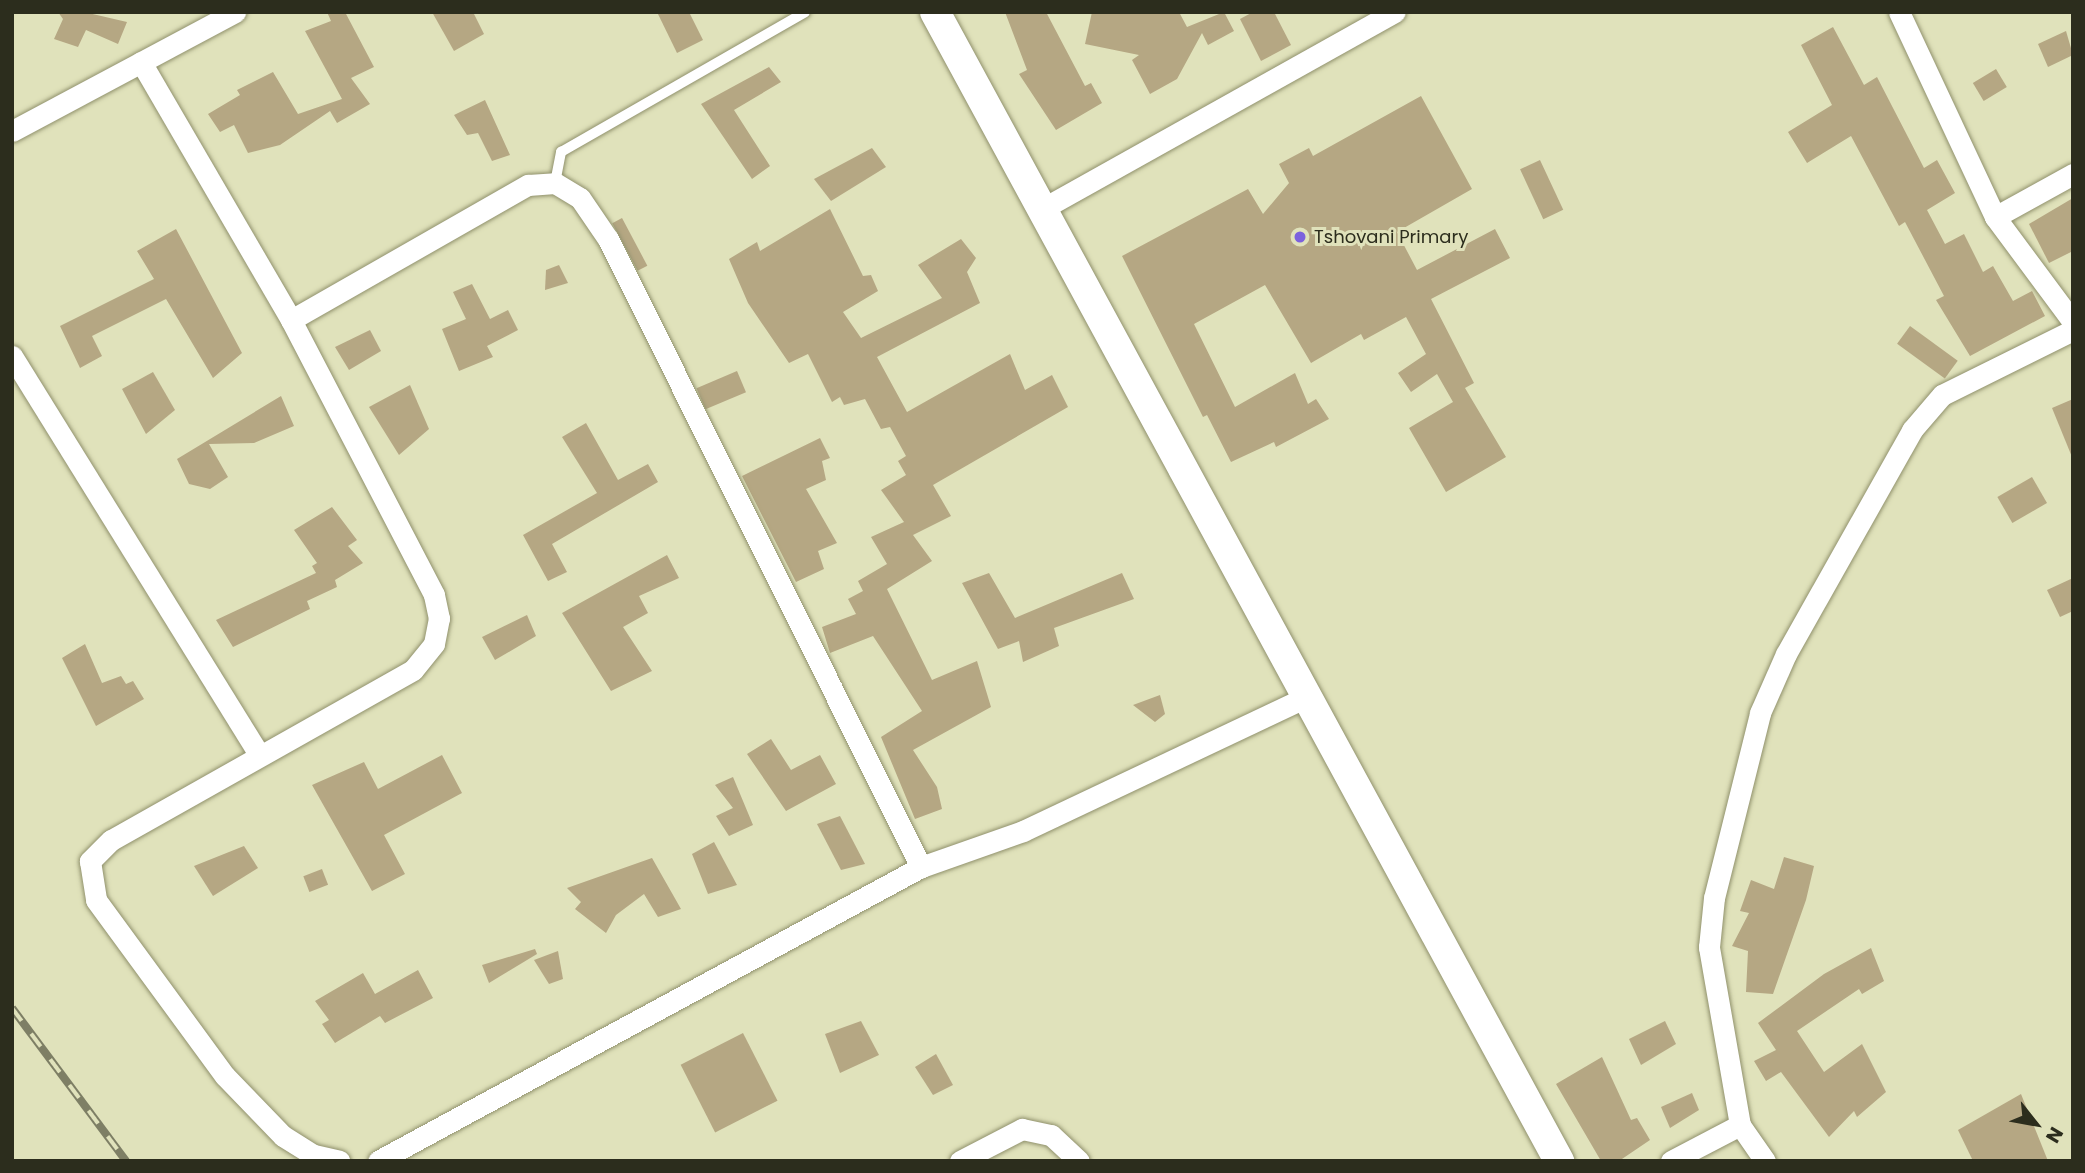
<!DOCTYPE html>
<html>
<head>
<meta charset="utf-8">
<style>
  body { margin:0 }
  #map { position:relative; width:2085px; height:1173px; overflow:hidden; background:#e0e2bb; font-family:Poppins,sans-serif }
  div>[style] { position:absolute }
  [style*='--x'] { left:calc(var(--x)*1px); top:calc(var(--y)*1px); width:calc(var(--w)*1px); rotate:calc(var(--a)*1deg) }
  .building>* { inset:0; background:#b5a783; transform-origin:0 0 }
  .roads { filter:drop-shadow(0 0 2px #90916c) drop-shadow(0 0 2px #90916c) }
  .lane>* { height:10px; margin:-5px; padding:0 5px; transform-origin:5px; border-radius:5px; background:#fff }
  .street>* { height:21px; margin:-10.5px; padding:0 10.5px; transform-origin:10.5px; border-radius:10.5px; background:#fff }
  .secondary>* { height:30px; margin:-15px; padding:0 15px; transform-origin:15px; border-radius:15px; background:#fff }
  .rail>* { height:8px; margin-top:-4px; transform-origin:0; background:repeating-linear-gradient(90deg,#e0e2bb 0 16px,#7e7f65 0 32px); box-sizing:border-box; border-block:2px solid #7e7f65 }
  .dots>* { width:19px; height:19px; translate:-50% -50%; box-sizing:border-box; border:4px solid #e0e2bb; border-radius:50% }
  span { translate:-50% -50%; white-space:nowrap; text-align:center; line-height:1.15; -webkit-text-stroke:6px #e0e2bb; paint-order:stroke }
  .poi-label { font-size:18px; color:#2c2d1d }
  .left { translate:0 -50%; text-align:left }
  .frame { position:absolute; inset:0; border:14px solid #2c2d1d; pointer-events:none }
  .north { position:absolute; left:2001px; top:1089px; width:70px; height:70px; -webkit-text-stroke:5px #e0e2bb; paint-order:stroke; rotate:121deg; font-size:19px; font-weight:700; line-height:28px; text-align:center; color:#2c2d1d }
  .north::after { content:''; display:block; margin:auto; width:24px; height:32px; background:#2c2d1d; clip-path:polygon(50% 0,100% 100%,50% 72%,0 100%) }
</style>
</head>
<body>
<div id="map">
  <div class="building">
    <div style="clip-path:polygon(58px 12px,84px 12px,127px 22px,118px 44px,86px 30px,78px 47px,54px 39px,63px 19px)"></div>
    <div style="clip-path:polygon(327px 12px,345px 12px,374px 67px,351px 78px,370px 104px,337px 123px,330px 111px,280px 145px,248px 153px,234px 125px,220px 132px,208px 114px,240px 95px,237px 90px,273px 72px,298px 114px,342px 99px,305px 31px,331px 21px)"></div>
    <div style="clip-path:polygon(432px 12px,473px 12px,484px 34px,454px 51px)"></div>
    <div style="clip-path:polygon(657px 12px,689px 12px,703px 40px,677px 53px)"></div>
    <div style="clip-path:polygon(1005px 12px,1046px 12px,1085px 86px,1091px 83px,1102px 103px,1056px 130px,1019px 74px,1027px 70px)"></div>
    <div style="clip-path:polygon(1092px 12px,1179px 12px,1187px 27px,1224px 12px,1234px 31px,1208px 45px,1202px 33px,1177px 79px,1150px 94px,1132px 60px,1139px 55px,1085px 44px)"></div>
    <div style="clip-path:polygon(1253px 12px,1274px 12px,1291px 45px,1261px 61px,1240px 19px)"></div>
    <div style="clip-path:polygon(1833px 27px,1864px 85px,1877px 77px,1924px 168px,1937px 160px,1955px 193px,1927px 210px,1945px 244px,1964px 234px,1983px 272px,1993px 266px,2013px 301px,2032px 291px,2045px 316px,1970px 356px,1936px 300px,1944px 296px,1905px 222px,1899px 226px,1851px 136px,1807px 163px,1788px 132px,1832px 105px,1801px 45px)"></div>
    <div style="clip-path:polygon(2066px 31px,2073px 55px,2048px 67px,2038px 44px)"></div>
    <div style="clip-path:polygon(769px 67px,781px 82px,734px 110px,770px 166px,752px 179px,701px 104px)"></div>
    <div style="left:1996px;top:69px;width:21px;height:27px;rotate:59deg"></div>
    <div style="clip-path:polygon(1421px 96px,1472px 189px,1397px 232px,1417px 270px,1495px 229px,1510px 258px,1431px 299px,1474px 383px,1465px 388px,1506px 457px,1446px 492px,1409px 428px,1453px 402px,1437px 374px,1411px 392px,1398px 373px,1426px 354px,1406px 317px,1364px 340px,1361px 334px,1311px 363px,1265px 285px,1194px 324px,1235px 407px,1295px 373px,1308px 404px,1316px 399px,1329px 419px,1276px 447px,1274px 442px,1231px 462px,1207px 415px,1203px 417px,1122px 256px,1248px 189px,1263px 214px,1289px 183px,1279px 164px,1309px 148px,1313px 156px)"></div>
    <div style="clip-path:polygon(485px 100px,510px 155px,492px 161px,478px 133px,467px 135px,454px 115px)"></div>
    <div style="clip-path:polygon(872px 148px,886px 167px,831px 201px,814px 179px)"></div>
    <div style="left:1540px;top:160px;width:55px;height:22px;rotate:65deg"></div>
    <div style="clip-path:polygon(2073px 198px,2073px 251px,2049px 263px,2029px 224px)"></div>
    <div style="clip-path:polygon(830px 209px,863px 276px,871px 275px,878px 291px,843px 312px,861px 338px,942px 298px,918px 265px,961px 239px,976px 258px,967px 272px,980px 303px,877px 357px,907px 412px,1010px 354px,1025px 390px,1052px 375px,1068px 407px,933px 485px,951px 516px,913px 535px,932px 561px,887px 589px,932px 680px,977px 661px,991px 707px,913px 750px,937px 787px,942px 809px,915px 819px,881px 737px,922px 711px,873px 636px,830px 653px,822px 627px,856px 614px,848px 599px,863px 591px,858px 581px,887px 564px,871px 537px,904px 522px,881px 490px,906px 475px,898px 461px,906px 456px,890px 427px,881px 429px,865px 399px,844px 405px,840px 397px,832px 402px,808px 354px,789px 363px,748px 303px,729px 259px,757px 242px,760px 251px)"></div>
    <div style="left:622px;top:218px;width:54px;height:11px;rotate:62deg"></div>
    <div style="clip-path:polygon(176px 229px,242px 353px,213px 378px,166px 299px,92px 336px,102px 356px,80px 368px,60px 326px,154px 279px,137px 251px)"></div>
    <div style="clip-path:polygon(559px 265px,568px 283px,545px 290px,546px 270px)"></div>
    <div style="clip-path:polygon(472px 284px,490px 319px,508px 310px,518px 330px,487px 346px,493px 357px,459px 371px,442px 329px,466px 319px,453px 292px)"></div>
    <div style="left:1910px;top:326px;width:59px;height:22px;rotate:36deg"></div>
    <div style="clip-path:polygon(370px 330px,381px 351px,349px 370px,335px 347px)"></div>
    <div style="left:737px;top:371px;width:23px;height:44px;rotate:67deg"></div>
    <div style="clip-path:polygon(153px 372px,175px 410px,146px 434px,122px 389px)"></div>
    <div style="clip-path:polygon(410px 385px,429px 429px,399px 455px,369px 407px)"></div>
    <div style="clip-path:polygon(281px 396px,294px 426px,254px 443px,209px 444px,228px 477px,210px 489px,189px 484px,177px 459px)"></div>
    <div style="clip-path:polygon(2073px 399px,2073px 456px,2072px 457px,2052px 408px)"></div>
    <div style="clip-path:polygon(586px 423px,618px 480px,648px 464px,658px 482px,552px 544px,567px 572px,548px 581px,523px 535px,597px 493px,562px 437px)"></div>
    <div style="clip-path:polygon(820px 438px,830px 458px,822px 461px,826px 480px,806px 489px,837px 543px,818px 551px,824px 569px,796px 582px,742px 476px)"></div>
    <div style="left:2032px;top:477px;width:30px;height:40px;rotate:60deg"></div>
    <div style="clip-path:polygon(332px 507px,357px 540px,348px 546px,363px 563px,335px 580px,337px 587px,307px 601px,310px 609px,233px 647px,216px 620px,316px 573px,312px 566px,317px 563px,294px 530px)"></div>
    <div style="clip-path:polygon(667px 555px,679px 578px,639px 596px,648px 613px,623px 627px,652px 671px,611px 691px,562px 613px)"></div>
    <div style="clip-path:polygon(989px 573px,1015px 618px,1122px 573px,1134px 599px,1054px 628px,1059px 646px,1023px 662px,1019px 641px,998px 649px,962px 583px)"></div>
    <div style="clip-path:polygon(2073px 578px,2073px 611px,2060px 617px,2047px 590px)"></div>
    <div style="clip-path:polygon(527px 615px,536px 636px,495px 660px,482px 637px)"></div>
    <div style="clip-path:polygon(85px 644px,102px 683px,121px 676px,126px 684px,133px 681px,144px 699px,96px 726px,62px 658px)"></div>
    <div style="clip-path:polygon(1160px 695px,1165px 714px,1155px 722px,1133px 705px)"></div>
    <div style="clip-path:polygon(771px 739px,791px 770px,820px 755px,836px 784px,786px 811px,747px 754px)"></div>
    <div style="clip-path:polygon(442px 755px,462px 793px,384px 835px,405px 874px,372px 891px,312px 785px,364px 762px,378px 789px)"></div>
    <div style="clip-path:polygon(733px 777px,753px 825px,729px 836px,716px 816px,733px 808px,715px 785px)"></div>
    <div style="clip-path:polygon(840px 816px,865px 864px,841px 870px,817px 824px)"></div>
    <div style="clip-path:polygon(714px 842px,737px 885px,708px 894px,692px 854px)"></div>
    <div style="clip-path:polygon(244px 846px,258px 868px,213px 896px,194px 866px)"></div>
    <div style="clip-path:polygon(1784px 857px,1814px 866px,1806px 900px,1773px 994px,1746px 992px,1748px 951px,1732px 946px,1749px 913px,1740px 911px,1751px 880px,1774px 889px)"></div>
    <div style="clip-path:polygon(652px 858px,681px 909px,658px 917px,644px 894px,616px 915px,606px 933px,575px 909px,581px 902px,567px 888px)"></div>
    <div style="left:322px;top:869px;width:17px;height:20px;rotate:69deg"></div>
    <div style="clip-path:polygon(1871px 948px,1884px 981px,1862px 994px,1859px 989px,1797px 1031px,1824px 1072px,1862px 1044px,1886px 1092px,1857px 1117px,1854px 1111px,1829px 1137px,1781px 1072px,1766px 1081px,1754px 1061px,1776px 1050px,1758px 1023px,1824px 974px)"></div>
    <div style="clip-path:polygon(535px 949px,537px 954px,489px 983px,482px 965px)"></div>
    <div style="clip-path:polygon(558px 951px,563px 979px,549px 984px,534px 960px)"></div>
    <div style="clip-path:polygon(418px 970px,433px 998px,385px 1023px,380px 1016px,335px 1043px,322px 1024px,329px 1020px,315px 1001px,363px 973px,375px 994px)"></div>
    <div style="clip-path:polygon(861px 1021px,879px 1055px,840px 1073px,825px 1034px)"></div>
    <div style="clip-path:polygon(1665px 1021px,1676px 1044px,1641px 1065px,1629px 1039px)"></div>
    <div style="left:743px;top:1033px;width:76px;height:70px;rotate:63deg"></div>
    <div style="clip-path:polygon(936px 1054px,953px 1085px,933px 1095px,915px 1067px)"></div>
    <div style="clip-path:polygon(1602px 1057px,1631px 1120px,1637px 1118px,1650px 1140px,1619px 1161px,1601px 1161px,1556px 1084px)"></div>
    <div style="clip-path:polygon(1692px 1093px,1699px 1110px,1670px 1128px,1661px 1107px)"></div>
    <div style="clip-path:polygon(2021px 1094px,2048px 1161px,1973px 1161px,1958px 1130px)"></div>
  </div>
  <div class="roads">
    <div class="lane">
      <div style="--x:555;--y:183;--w:32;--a:-79"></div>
      <div style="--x:561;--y:152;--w:281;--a:-29.8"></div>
    </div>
    <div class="street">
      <div style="--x:1899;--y:12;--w:226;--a:64.9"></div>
      <div style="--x:1995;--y:217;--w:131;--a:53.4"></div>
      <div style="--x:141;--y:62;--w:298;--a:59.8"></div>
      <div style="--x:291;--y:320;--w:310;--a:62.5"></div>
      <div style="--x:434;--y:595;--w:24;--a:78"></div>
      <div style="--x:439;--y:618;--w:26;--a:101"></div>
      <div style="--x:434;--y:644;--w:33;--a:129"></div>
      <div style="--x:413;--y:670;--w:347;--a:150.6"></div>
      <div style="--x:111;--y:840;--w:30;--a:135"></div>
      <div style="--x:90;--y:861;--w:39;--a:81"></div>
      <div style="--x:96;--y:900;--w:218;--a:53.8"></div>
      <div style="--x:225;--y:1076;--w:83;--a:46"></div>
      <div style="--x:283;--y:1136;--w:36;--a:32"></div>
      <div style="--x:314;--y:1155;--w:26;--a:13"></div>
      <div style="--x:12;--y:131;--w:253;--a:-28.1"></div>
      <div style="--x:1042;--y:209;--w:404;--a:-29.2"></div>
      <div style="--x:1995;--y:217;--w:89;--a:-28.9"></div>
      <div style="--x:291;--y:320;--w:273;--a:-29.7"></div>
      <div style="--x:528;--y:185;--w:27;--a:-4"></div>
      <div style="--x:555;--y:183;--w:29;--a:31"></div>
      <div style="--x:580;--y:198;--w:50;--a:55.7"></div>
      <div style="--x:608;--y:239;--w:702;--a:63.51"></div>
      <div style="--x:921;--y:867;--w:617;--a:151.57"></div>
      <div style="--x:12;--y:356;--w:469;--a:58.2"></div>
      <div style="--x:921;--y:867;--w:108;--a:-19.4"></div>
      <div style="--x:1023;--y:831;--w:314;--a:-25.3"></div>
      <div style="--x:960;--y:1161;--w:70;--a:-27.3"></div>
      <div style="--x:1022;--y:1129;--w:30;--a:12"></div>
      <div style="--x:1051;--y:1135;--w:38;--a:43"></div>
      <div style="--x:1671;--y:1161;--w:78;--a:-27.6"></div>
      <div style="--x:1765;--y:1161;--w:44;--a:-124.8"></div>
      <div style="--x:1740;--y:1125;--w:181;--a:-99.9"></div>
      <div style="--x:1709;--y:947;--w:49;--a:-84.2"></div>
      <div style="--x:1714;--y:898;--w:191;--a:-76"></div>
      <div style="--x:1760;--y:713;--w:64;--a:-66.2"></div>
      <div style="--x:1786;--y:654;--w:257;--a:-60.6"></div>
      <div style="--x:1912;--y:430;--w:46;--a:-49.4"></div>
      <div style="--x:1942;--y:395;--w:146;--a:-26.4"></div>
    </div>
    <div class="secondary">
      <div style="--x:935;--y:12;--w:1308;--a:61.49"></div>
    </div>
  </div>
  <div class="rail">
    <div style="--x:12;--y:1008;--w:191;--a:53.3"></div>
  </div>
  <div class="dots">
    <div style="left:1300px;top:237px;background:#7c62dd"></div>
  </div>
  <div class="poi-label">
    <span class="left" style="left:1314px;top:237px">Tshovani Primary</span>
  </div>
  <div class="frame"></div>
  <div class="north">N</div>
</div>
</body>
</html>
